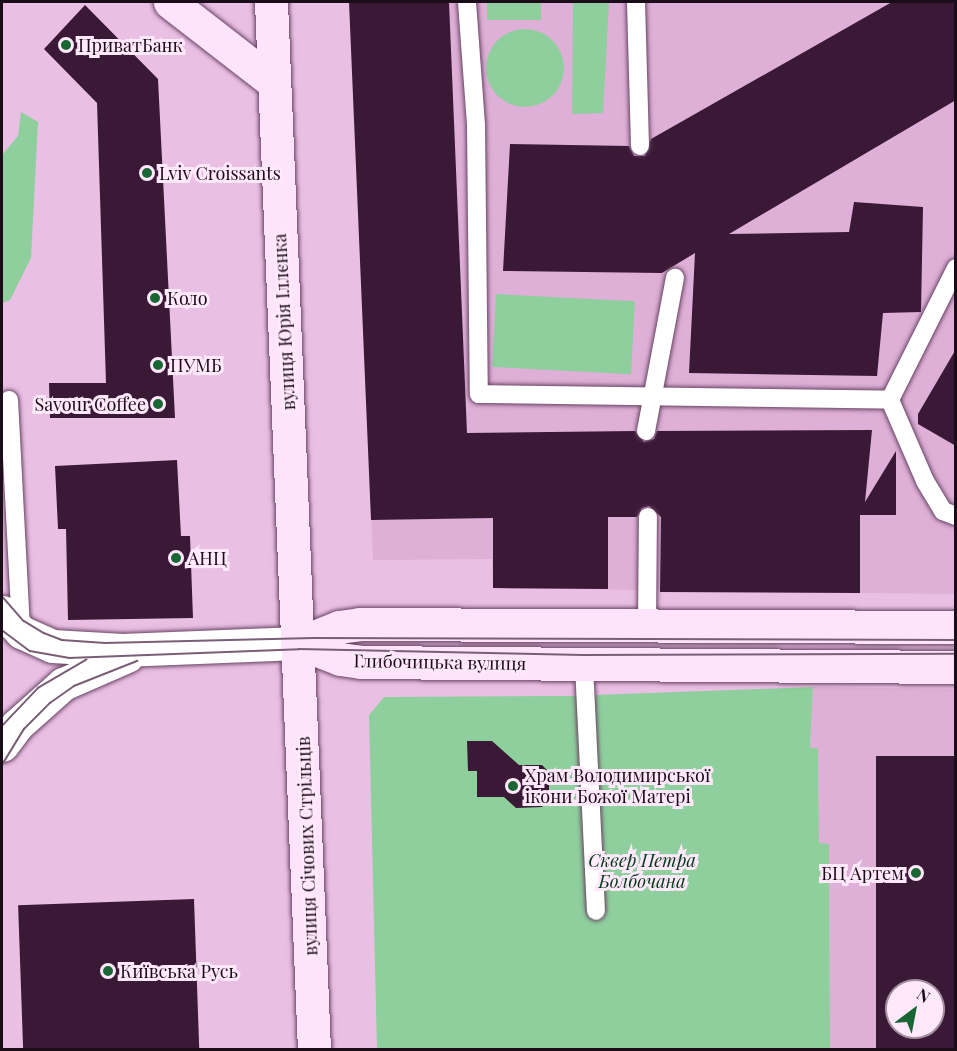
<!DOCTYPE html>
<html>
<head>
<meta charset="utf-8">
<style>
  body { margin:0 }
  #map { position:relative; width:957px; height:1051px; overflow:hidden; background:#eabfe4; font-family:"Playfair Display",serif }
  div>[style] { position:absolute }
  [style*='--x'] { left:calc(var(--x)*1px); top:calc(var(--y)*1px); width:calc(var(--w)*1px); rotate:calc(var(--a)*1deg) }
  .built>* { inset:0; background:#deafd7 }
  .green>* { inset:0; background:#8ecf9d; transform-origin:0 0 }
  .round { border-radius:50% }
  .building>* { inset:0; background:#3a1936; transform-origin:0 0 }
  .roads { filter:drop-shadow(0 0 2px #684463) drop-shadow(0 0 2px #684463) }
  .service>* { height:18px; margin:-9px; padding:0 9px; transform-origin:9px; border-radius:9px; background:#fff }
  .minor>* { height:33px; margin:-16.5px; padding:0 16.5px; transform-origin:16.5px; border-radius:16.5px; background:#fff }
  .secondary>* { height:33px; margin:-16.5px; padding:0 16.5px; transform-origin:16.5px; border-radius:16.5px; background:#fee4fb }
  .tram>* { height:1.5px; margin:-0.75px; padding:0 0.75px; transform-origin:0.75px; border-radius:0.75px; background:#7a5e76 }
  .dots>* { width:16px; height:16px; translate:-50% -50%; box-sizing:border-box; border:3px solid #fee8fa; border-radius:50% }
  span { translate:-50% -50%; white-space:nowrap; text-align:center; line-height:1.15; -webkit-text-stroke:6px #fee8fa; paint-order:stroke }
  .poi-label { font-size:18px; color:#1b0c19 }
  .left { translate:0 -50%; text-align:left }
  .right { translate:-100% -50%; text-align:right }
  .street-label { font-size:18px; color:#1b0c19 }
  .park-label { font-size:18px; color:#003816; font-style:italic }
  .frame { position:absolute; inset:0; border:3px solid #1b0c19; pointer-events:none }
  .north { position:absolute; left:885px; top:979px; width:60px; height:60px; box-sizing:border-box; background:#fee8fa; border:2px solid #a390a0; border-radius:50%; rotate:32deg; font-size:16px; font-weight:700; line-height:24px; text-align:center; color:#1b0c19 }
  .north::after { content:''; display:block; margin:auto; width:21px; height:27px; background:#196635; clip-path:polygon(50% 0,100% 100%,50% 72%,0 100%) }
</style>
</head>
<body>
<div id="map">
  <div class="built">
    <div style="clip-path:polygon(351px 2px,955px 2px,955px 594px,493px 588px,492px 559px,373px 560px)"></div>
    <div style="clip-path:polygon(evenodd,813px 687px,955px 689px,955px 1049px,830px 1049px,829px 844px,819px 844px,818px 748px,810px 748px,813px 687px,897px 991px,933px 991px,933px 1027px,897px 1027px,897px 991px)"></div>
  </div>
  <div class="green">
    <div style="left:487px;top:2px;width:54px;height:18px"></div>
    <div style="clip-path:polygon(573px 2px,609px 2px,603px 113px,572px 114px)"></div>
    <div class="round" style="left:486px;top:29px;width:78px;height:78px"></div>
    <div style="clip-path:polygon(21px 112px,38px 122px,31px 258px,10px 300px,2px 303px,2px 155px,18px 136px)"></div>
    <div style="left:496px;top:294px;width:139px;height:73px;rotate:3deg"></div>
    <div style="clip-path:polygon(813px 687px,810px 748px,818px 748px,819px 843px,829px 844px,830px 1049px,377px 1049px,369px 715px,384px 697px,569px 696px)"></div>
  </div>
  <div class="building">
    <div style="clip-path:polygon(349px 2px,449px 2px,467px 433px,635px 431px,644px 442px,654px 439px,657px 431px,872px 430px,865px 502px,896px 451px,896px 515px,860px 515px,860px 593px,660px 592px,661px 517px,649px 506px,642px 508px,637px 517px,608px 517px,608px 589px,493px 588px,493px 518px,371px 520px)"></div>
    <div style="clip-path:polygon(892px 2px,956px 2px,956px 100px,729px 234px,849px 232px,854px 202px,923px 207px,921px 312px,883px 313px,877px 376px,689px 373px,695px 253px,662px 273px,503px 271px,510px 144px,629px 146px,634px 156px,645px 156px,651px 139px)"></div>
    <div style="clip-path:polygon(85px 5px,158px 79px,175px 418px,50px 418px,49px 383px,106px 383px,97px 103px,44px 49px)"></div>
    <div style="clip-path:polygon(956px 349px,956px 446px,918px 424px,918px 414px)"></div>
    <div style="clip-path:polygon(177px 460px,181px 536px,190px 536px,193px 618px,68px 620px,66px 529px,58px 529px,55px 466px)"></div>
    <div style="clip-path:polygon(467px 741px,492px 741px,519px 765px,542px 765px,549px 772px,549px 799px,542px 807px,516px 808px,504px 797px,477px 797px,477px 771px,468px 771px)"></div>
    <div style="clip-path:polygon(evenodd,876px 756px,956px 756px,956px 1050px,876px 1050px,876px 756px,897px 991px,933px 991px,933px 1027px,897px 1027px,897px 991px)"></div>
    <div style="left:194px;top:899px;width:151px;height:176px;rotate:88deg"></div>
  </div>
  <div class="roads">
    <div class="service">
      <div style="--x:467;--y:2;--w:123;--a:85.8"></div>
      <div style="--x:476;--y:125;--w:269;--a:89.4"></div>
      <div style="--x:479;--y:394;--w:411;--a:0.8"></div>
      <div style="--x:636;--y:2;--w:144;--a:88.4"></div>
      <div style="--x:956;--y:268;--w:148;--a:116.6"></div>
      <div style="--x:890;--y:400;--w:88;--a:66.6"></div>
      <div style="--x:925;--y:481;--w:35;--a:59"></div>
      <div style="--x:943;--y:511;--w:14;--a:21"></div>
      <div style="--x:9;--y:400;--w:232;--a:87"></div>
      <div style="--x:646;--y:431;--w:156;--a:-79.3"></div>
      <div style="--x:647;--y:624;--w:107;--a:-89.5"></div>
      <div style="--x:584;--y:666;--w:245;--a:87.2"></div>
    </div>
    <div class="minor">
      <div style="--x:2;--y:612;--w:28;--a:46"></div>
      <div style="--x:21;--y:632;--w:34;--a:24"></div>
      <div style="--x:52;--y:646;--w:70;--a:3.3"></div>
      <div style="--x:122;--y:650;--w:177;--a:-2.3"></div>
      <div style="--x:2;--y:745;--w:25;--a:-53"></div>
      <div style="--x:17;--y:725;--w:62;--a:-41.7"></div>
      <div style="--x:63;--y:684;--w:70;--a:-23.6"></div>
    </div>
    <div class="secondary">
      <div style="--x:170;--y:2;--w:129;--a:37.8"></div>
      <div style="--x:271;--y:2;--w:1049;--a:87.65"></div>
      <div style="--x:299;--y:643;--w:43;--a:-21.8"></div>
      <div style="--x:339;--y:627;--w:21;--a:-8"></div>
      <div style="--x:360;--y:624;--w:596;--a:0.29"></div>
      <div style="--x:299;--y:643;--w:44;--a:21.3"></div>
      <div style="--x:340;--y:659;--w:21;--a:8"></div>
      <div style="--x:361;--y:662;--w:595;--a:0.48"></div>
    </div>
  </div>
  <div class="tram">
    <div style="--x:2;--y:596;--w:33;--a:49"></div>
    <div style="--x:24;--y:621;--w:23;--a:31"></div>
    <div style="--x:44;--y:633;--w:19;--a:21"></div>
    <div style="--x:62;--y:640;--w:43;--a:4"></div>
    <div style="--x:105;--y:643;--w:208;--a:-1.4"></div>
    <div style="--x:313;--y:638;--w:643;--a:0.18"></div>
    <div style="--x:2;--y:630;--w:35;--a:37"></div>
    <div style="--x:30;--y:651;--w:40;--a:10"></div>
    <div style="--x:69;--y:658;--w:230;--a:-2.2"></div>
    <div style="--x:299;--y:649;--w:284;--a:1.2"></div>
    <div style="--x:583;--y:655;--w:373;--a:-0.2"></div>
    <div style="--x:2;--y:726;--w:52;--a:-46.5"></div>
    <div style="--x:38;--y:688;--w:56;--a:-30.3"></div>
    <div style="--x:2;--y:765;--w:42;--a:-58.6"></div>
    <div style="--x:24;--y:729;--w:37;--a:-45"></div>
    <div style="--x:50;--y:703;--w:29;--a:-35"></div>
    <div style="--x:74;--y:686;--w:68;--a:-21.6"></div>
  </div>
  <div class="dots">
    <div style="left:66px;top:45px;background:#196635"></div>
    <div style="left:147px;top:173px;background:#196635"></div>
    <div style="left:155px;top:298px;background:#196635"></div>
    <div style="left:158px;top:365px;background:#196635"></div>
    <div style="left:158px;top:404px;background:#196635"></div>
    <div style="left:176px;top:558px;background:#196635"></div>
    <div style="left:513px;top:786px;background:#196635"></div>
    <div style="left:916px;top:873px;background:#196635"></div>
    <div style="left:108px;top:971px;background:#196635"></div>
  </div>
  <div class="poi-label">
    <span class="left" style="left:78px;top:45px">ПриватБанк</span>
    <span class="left" style="left:159px;top:173px">Lviv Croissants</span>
    <span class="left" style="left:167px;top:298px">Коло</span>
    <span class="left" style="left:170px;top:365px">ПУМБ</span>
    <span class="right" style="left:146px;top:404px">Savour Coffee</span>
    <span class="left" style="left:188px;top:558px">АНЦ</span>
    <span class="left" style="left:525px;top:786px">Храм Володимирської<br>ікони Божої Матері</span>
    <span class="right" style="left:904px;top:873px">БЦ Артем</span>
    <span class="left" style="left:120px;top:971px">Київська Русь</span>
  </div>
  <div class="street-label">
    <span style="left:284px;top:322px;rotate:-93deg">вулиця Юрія Іллєнка</span>
    <span style="left:440px;top:662px;rotate:1deg">Глибочицька вулиця</span>
    <span style="left:307px;top:846px;rotate:-92deg">вулиця Січових Стрільців</span>
  </div>
  <div class="park-label">
    <span style="left:642px;top:871px">Сквер Петра<br>Болбочана</span>
  </div>
  <div class="frame"></div>
  <div class="north">N</div>
</div>
</body>
</html>
